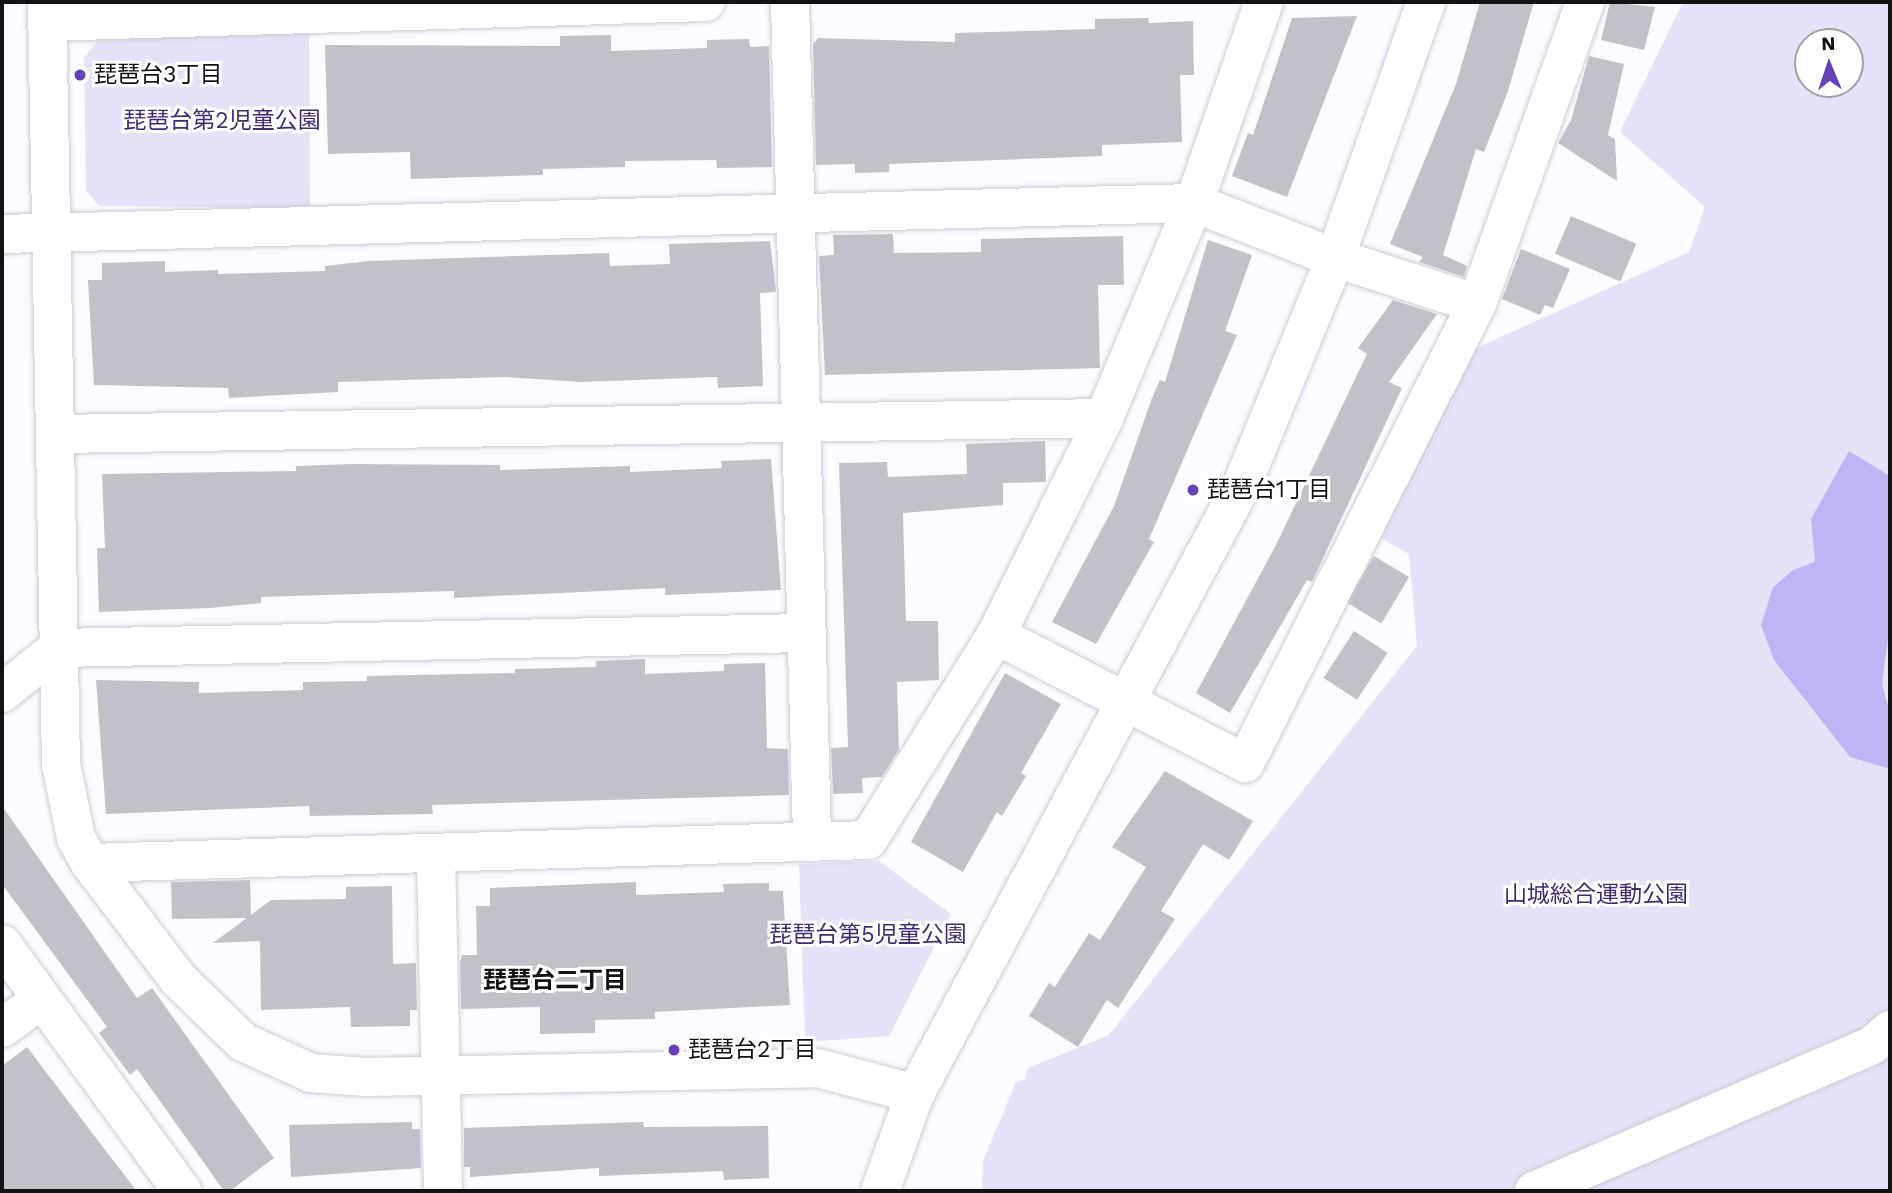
<!DOCTYPE html>
<html>
<head>
<meta charset="utf-8">
<style>
  body { margin:0 }
  #map { position:relative; width:1892px; height:1193px; overflow:hidden; background:#fcfbff; font-family:"Work Sans","Noto Sans JP",sans-serif }
  div>[style] { position:absolute }
  [style*='--x'] { left:calc(var(--x)*1px); top:calc(var(--y)*1px); width:calc(var(--w)*1px); rotate:calc(var(--a)*1deg) }
  .green>* { inset:0; background:#e5e2f9 }
  .water>* { inset:0; background:#c0b4f6 }
  .building>* { inset:0; background:#c2c1ca; transform-origin:0 0 }
  .roads { filter:drop-shadow(0 0 2px #cdccd4) drop-shadow(0 0 2px #cdccd4) }
  .minor>* { height:38px; margin:-19px; padding:0 19px; transform-origin:19px; border-radius:19px; background:#fff }
  .dots>* { width:19px; height:19px; translate:-50% -50%; box-sizing:border-box; border:4px solid #fff; border-radius:50% }
  span { translate:-50% -50%; white-space:nowrap; text-align:center; line-height:1.15; -webkit-text-stroke:6px #fff; paint-order:stroke }
  .poi-label { font-size:23px; color:#121215 }
  .left { translate:0 -50%; text-align:left }
  .park-label { font-size:23px; color:#412b76 }
  .neighbourhood-label { font-size:24px; color:#121215; font-weight:700 }
  .frame { position:absolute; inset:0; border:4px solid #121215; pointer-events:none }
  .north { position:absolute; left:1794px; top:28px; width:70px; height:70px; box-sizing:border-box; background:#fff; border:2px solid #a0a0a1; border-radius:50%; rotate:358deg; font-size:19px; font-weight:700; line-height:28px; text-align:center; color:#121215 }
  .north::after { content:''; display:block; margin:auto; width:24px; height:32px; background:#6540b8; clip-path:polygon(50% 0,100% 100%,50% 72%,0 100%) }
</style>
</head>
<body>
<div id="map">
  <div class="green">
    <div style="clip-path:polygon(evenodd,1683px 2px,1890px 2px,1890px 1191px,982px 1191px,983px 1161px,1016px 1082px,1025px 1079px,1028px 1068px,1109px 1035px,1417px 646px,1409px 554px,1377px 536px,1474px 349px,1689px 252px,1705px 207px,1620px 132px,1683px 2px,1808px 42px,1850px 42px,1850px 84px,1808px 84px,1808px 42px)"></div>
    <div style="clip-path:polygon(309px 32px,310px 208px,99px 206px,86px 191px,84px 58px,99px 39px)"></div>
    <div style="clip-path:polygon(879px 861px,951px 914px,889px 1036px,805px 1042px,799px 864px)"></div>
  </div>
  <div class="water">
    <div style="clip-path:polygon(1849px 451px,1890px 476px,1890px 622px,1882px 684px,1890px 714px,1890px 769px,1850px 757px,1774px 660px,1761px 625px,1773px 587px,1793px 570px,1815px 562px,1811px 519px)"></div>
  </div>
  <div class="building">
    <div style="clip-path:polygon(1480px 2px,1534px 2px,1507px 94px,1484px 152px,1476px 149px,1443px 255px,1467px 266px,1464px 277px,1419px 262px,1423px 257px,1390px 244px,1456px 84px)"></div>
    <div style="clip-path:polygon(1610px 2px,1655px 7px,1644px 50px,1601px 40px)"></div>
    <div style="clip-path:polygon(1357px 16px,1287px 197px,1232px 176px,1248px 133px,1253px 135px,1292px 18px)"></div>
    <div style="clip-path:polygon(1148px 18px,1149px 23px,1193px 21px,1194px 75px,1180px 75px,1182px 142px,1102px 145px,1102px 156px,889px 164px,889px 172px,855px 173px,855px 164px,816px 165px,813px 44px,818px 38px,955px 42px,955px 33px,1095px 29px,1095px 19px)"></div>
    <div style="clip-path:polygon(611px 35px,611px 51px,707px 48px,707px 40px,749px 39px,750px 47px,769px 46px,772px 167px,717px 168px,716px 160px,625px 161px,625px 167px,543px 169px,543px 175px,411px 179px,410px 152px,328px 154px,325px 45px,560px 46px,560px 36px)"></div>
    <div style="clip-path:polygon(1589px 56px,1624px 64px,1608px 135px,1615px 139px,1617px 181px,1558px 143px,1571px 120px)"></div>
    <div style="left:1571px;top:216px;width:71px;height:41px;rotate:23deg"></div>
    <div style="clip-path:polygon(893px 234px,894px 253px,981px 252px,981px 239px,1123px 236px,1124px 285px,1098px 285px,1100px 368px,825px 375px,819px 256px,834px 255px,833px 235px)"></div>
    <div style="clip-path:polygon(1208px 240px,1252px 255px,1225px 331px,1237px 335px,1149px 539px,1154px 542px,1096px 644px,1052px 622px,1114px 506px,1152px 398px,1160px 380px,1165px 382px)"></div>
    <div style="clip-path:polygon(770px 241px,776px 292px,760px 293px,763px 386px,718px 388px,717px 377px,581px 382px,506px 377px,338px 382px,338px 392px,229px 398px,228px 388px,94px 385px,88px 280px,102px 280px,102px 263px,165px 261px,165px 272px,218px 270px,218px 274px,325px 271px,325px 266px,369px 261px,609px 253px,610px 266px,670px 264px,669px 244px)"></div>
    <div style="clip-path:polygon(1521px 249px,1570px 269px,1553px 308px,1545px 305px,1540px 315px,1502px 299px)"></div>
    <div style="clip-path:polygon(1393px 300px,1437px 314px,1389px 382px,1402px 388px,1312px 582px,1307px 580px,1230px 713px,1196px 693px,1276px 545px,1367px 354px,1358px 348px)"></div>
    <div style="clip-path:polygon(1045px 441px,1046px 482px,1003px 483px,1003px 505px,903px 513px,906px 621px,938px 621px,939px 680px,897px 682px,899px 750px,882px 777px,862px 778px,863px 793px,833px 794px,831px 748px,848px 747px,839px 463px,887px 462px,888px 477px,967px 474px,966px 444px)"></div>
    <div style="clip-path:polygon(771px 459px,781px 590px,665px 595px,665px 588px,454px 598px,454px 591px,261px 597px,261px 603px,210px 608px,99px 612px,97px 548px,105px 548px,102px 474px,296px 471px,296px 466px,353px 464px,500px 465px,500px 470px,630px 466px,630px 472px,722px 468px,721px 461px)"></div>
    <div style="left:1374px;top:556px;width:41px;height:54px;rotate:31deg"></div>
    <div style="left:1354px;top:631px;width:40px;height:56px;rotate:33deg"></div>
    <div style="clip-path:polygon(645px 659px,645px 674px,724px 671px,724px 664px,765px 663px,767px 748px,788px 749px,789px 795px,432px 805px,433px 814px,310px 816px,309px 806px,106px 814px,96px 680px,199px 682px,199px 693px,303px 690px,303px 682px,367px 681px,367px 676px,515px 673px,515px 669px,596px 667px,596px 661px)"></div>
    <div style="clip-path:polygon(1005px 673px,1061px 704px,1021px 773px,1026px 776px,1002px 816px,997px 812px,963px 872px,911px 842px)"></div>
    <div style="clip-path:polygon(1165px 771px,1253px 821px,1229px 860px,1203px 844px,1161px 911px,1175px 919px,1118px 1008px,1107px 1000px,1078px 1047px,1029px 1016px,1049px 983px,1055px 987px,1089px 933px,1100px 940px,1146px 867px,1112px 847px)"></div>
    <div style="clip-path:polygon(2px 806px,137px 998px,152px 988px,274px 1158px,230px 1191px,224px 1191px,137px 1069px,130px 1075px,99px 1033px,107px 1027px,2px 884px)"></div>
    <div style="clip-path:polygon(250px 880px,251px 915px,271px 900px,346px 899px,346px 887px,392px 886px,393px 964px,416px 963px,417px 1010px,410px 1010px,410px 1026px,351px 1027px,350px 1007px,261px 1010px,260px 941px,213px 943px,247px 918px,172px 919px,171px 882px)"></div>
    <div style="clip-path:polygon(636px 882px,636px 895px,724px 892px,723px 884px,769px 883px,769px 891px,783px 891px,790px 1005px,655px 1012px,655px 1019px,595px 1020px,595px 1033px,540px 1034px,540px 1007px,461px 1009px,460px 962px,462px 955px,477px 955px,476px 906px,490px 906px,490px 888px)"></div>
    <div style="clip-path:polygon(27px 1047px,112px 1159px,137px 1191px,2px 1191px,2px 1066px)"></div>
    <div style="clip-path:polygon(412px 1122px,412px 1129px,420px 1129px,421px 1168px,291px 1177px,289px 1125px)"></div>
    <div style="clip-path:polygon(643px 1122px,644px 1127px,768px 1126px,769px 1178px,724px 1180px,723px 1171px,599px 1176px,599px 1168px,470px 1177px,470px 1167px,464px 1167px,464px 1128px)"></div>
  </div>
  <div class="roads">
    <div class="minor">
      <div style="--x:47;--y:2;--w:762;--a:88.95"></div>
      <div style="--x:61;--y:764;--w:76;--a:78.5"></div>
      <div style="--x:76;--y:838;--w:29;--a:61"></div>
      <div style="--x:90;--y:863;--w:146;--a:52.8"></div>
      <div style="--x:178;--y:979;--w:91;--a:44.1"></div>
      <div style="--x:243;--y:1042;--w:75;--a:24.5"></div>
      <div style="--x:311;--y:1073;--w:55;--a:4.2"></div>
      <div style="--x:366;--y:1077;--w:452;--a:-1.1"></div>
      <div style="--x:818;--y:1068;--w:100;--a:15"></div>
      <div style="--x:790;--y:2;--w:837;--a:88.49"></div>
      <div style="--x:47;--y:22;--w:659;--a:-1.74"></div>
      <div style="--x:2;--y:234;--w:1192;--a:-1.49"></div>
      <div style="--x:1194;--y:203;--w:151;--a:21.3"></div>
      <div style="--x:1335;--y:258;--w:149;--a:17.9"></div>
      <div style="--x:55;--y:434;--w:1049;--a:-0.87"></div>
      <div style="--x:996;--y:635;--w:280;--a:27.2"></div>
      <div style="--x:1245;--y:763;--w:514;--a:-63.19"></div>
      <div style="--x:1477;--y:304;--w:321;--a:-70.3"></div>
      <div style="--x:2;--y:693;--w:72;--a:-38.8"></div>
      <div style="--x:58;--y:648;--w:748;--a:-1.15"></div>
      <div style="--x:436;--y:854;--w:337;--a:88.8"></div>
      <div style="--x:90;--y:863;--w:778;--a:-1.69"></div>
      <div style="--x:868;--y:840;--w:242;--a:-58"></div>
      <div style="--x:996;--y:635;--w:242;--a:-63.5"></div>
      <div style="--x:1104;--y:418;--w:233;--a:-67.3"></div>
      <div style="--x:1194;--y:203;--w:213;--a:-70.8"></div>
      <div style="--x:2;--y:944;--w:306;--a:53.9"></div>
      <div style="--x:2;--y:1028;--w:49;--a:-35.9"></div>
      <div style="--x:880;--y:1191;--w:103;--a:-70.2"></div>
      <div style="--x:915;--y:1094;--w:691;--a:-61.77"></div>
      <div style="--x:1242;--y:485;--w:245;--a:-67.7"></div>
      <div style="--x:1335;--y:258;--w:272;--a:-70.4"></div>
      <div style="--x:1534;--y:1191;--w:367;--a:-23.3"></div>
      <div style="--x:1871;--y:1046;--w:25;--a:-40"></div>
    </div>
  </div>
  <div class="dots">
    <div style="left:80px;top:75px;background:#6540b8"></div>
    <div style="left:1193px;top:490px;background:#6540b8"></div>
    <div style="left:674px;top:1050px;background:#6540b8"></div>
  </div>
  <div class="poi-label">
    <span class="left" style="left:94px;top:75px">琵琶台3丁目</span>
    <span class="left" style="left:1207px;top:490px">琵琶台1丁目</span>
    <span class="left" style="left:688px;top:1050px">琵琶台2丁目</span>
  </div>
  <div class="park-label">
    <span style="left:222px;top:121px">琵琶台第2児童公園</span>
    <span style="left:1596px;top:895px">山城総合運動公園</span>
    <span style="left:868px;top:935px">琵琶台第5児童公園</span>
  </div>
  <div class="neighbourhood-label">
    <span style="left:555px;top:981px">琵琶台二丁目</span>
  </div>
  <div class="frame"></div>
  <div class="north">N</div>
</div>
</body>
</html>
